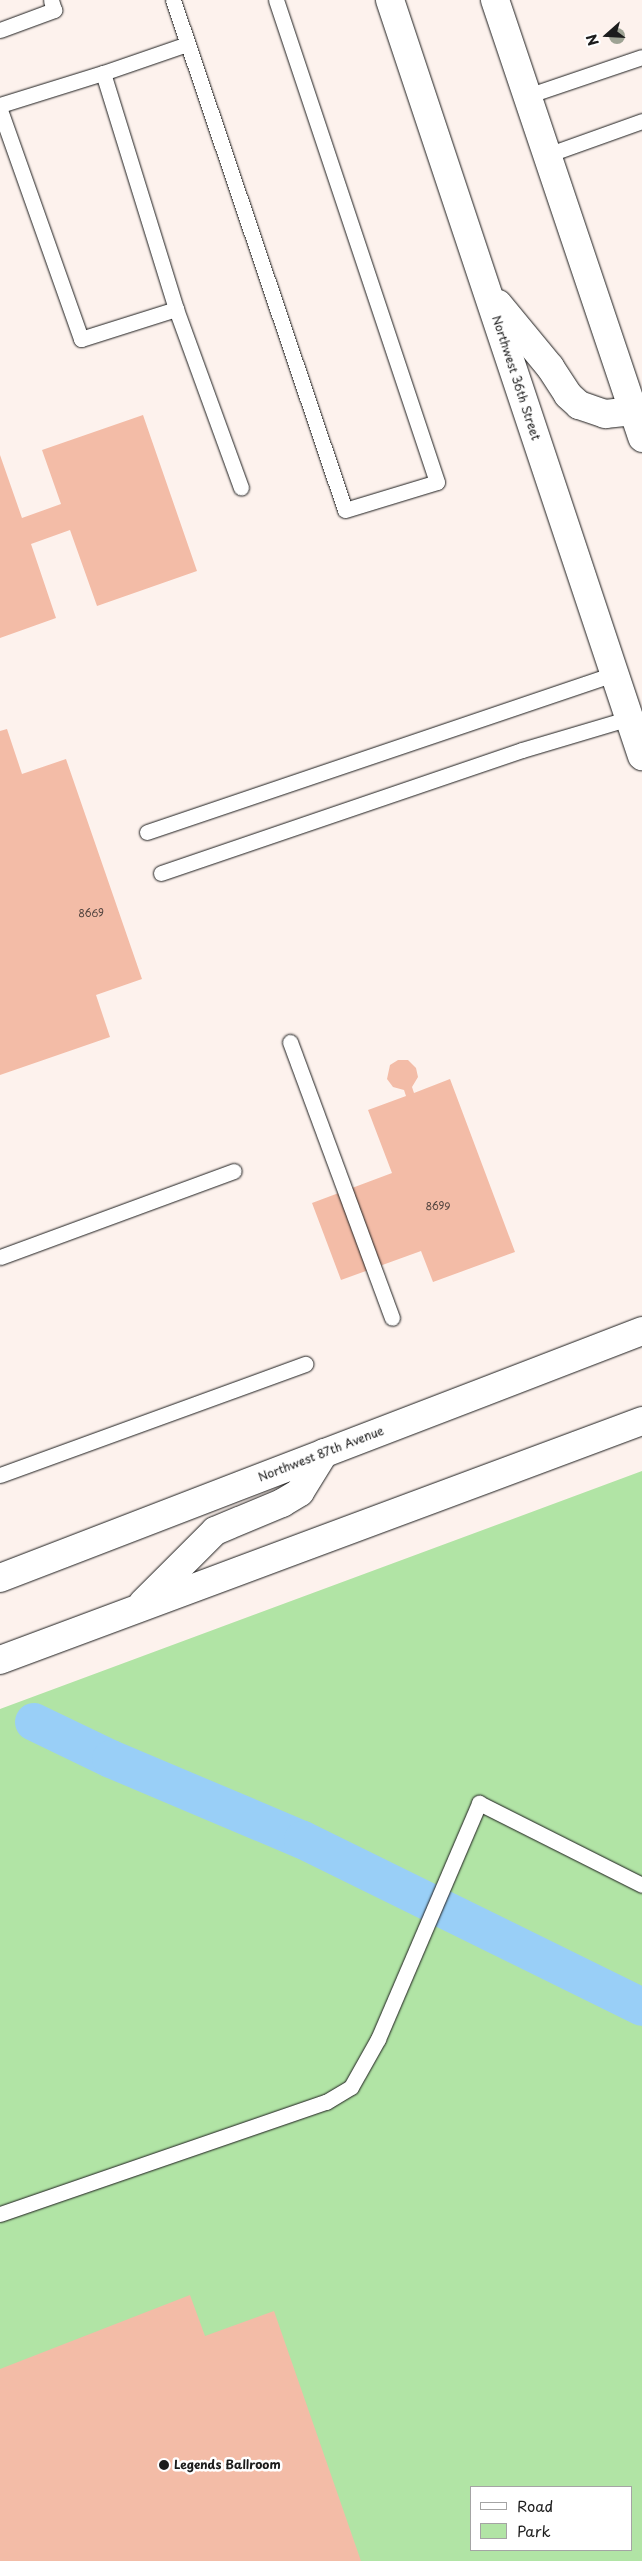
<!DOCTYPE html>
<html>
<head>
<meta charset="utf-8">
<style>
  body { margin:0 }
  #map { position:relative; width:642px; height:2561px; overflow:hidden; background:#fdf2ed; font-family:"Playpen Sans",sans-serif }
  div>[style] { position:absolute }
  [style*='--x'] { left:calc(var(--x)*1px); top:calc(var(--y)*1px); width:calc(var(--w)*1px); rotate:calc(var(--a)*1deg) }
  .green>* { inset:0; background:#b1e4a5 }
  .canal>* { height:38px; margin:-19px; padding:0 19px; transform-origin:19px; border-radius:19px; background:#99cff7 }
  .building>* { inset:0; background:#f3bca7 }
  .roads { filter:drop-shadow(0 0 1px #1c1c1c) drop-shadow(0 0 1px #1c1c1c) }
  .service>* { height:15px; margin:-7.5px; padding:0 7.5px; transform-origin:7.5px; border-radius:7.5px; background:#fff }
  .secondary>* { height:28px; margin:-14px; padding:0 14px; transform-origin:14px; border-radius:14px; background:#fff }
  .primary>* { height:28px; margin:-14px; padding:0 14px; transform-origin:14px; border-radius:14px; background:#fff }
  .trees>* { width:16px; height:16px; margin:-8px; border-radius:50%; background:#9ea394 }
  .dots>* { width:14px; height:14px; translate:-50% -50%; box-sizing:border-box; border:2px solid #fff; border-radius:50% }
  span { translate:-50% -50%; white-space:nowrap; text-align:center; line-height:1.15; -webkit-text-stroke:5px #fff; paint-order:stroke }
  .number-label { font-size:10px; color:#52443f }
  .number-label span { -webkit-text-stroke-width:0 }
  .street-label { font-size:12px; color:#1c1c1c }
  .poi-label { font-size:12px; color:#1c1c1c; font-weight:700 }
  .left { translate:0 -50%; text-align:left }
  .legend { position:absolute; left:470px; top:2486px; width:162px; height:65px; box-sizing:border-box; background:#fff; border:1px solid #a4a4a4; margin:0; padding:6px 9px; list-style:none; font-size:15px; color:#1c1c1c }
  .legend li { display:flex; align-items:center; gap:10px; height:25px }
  .legend b { width:25px; border:1px solid #a4a4a4 }
  .north { position:absolute; left:582px; top:10px; width:50px; height:50px; -webkit-text-stroke:4px #fff; paint-order:stroke; rotate:251deg; font-size:14px; font-weight:700; line-height:20px; text-align:center; color:#1c1c1c }
  .north::after { content:''; display:block; margin:auto; width:18px; height:22px; background:#1c1c1c; clip-path:polygon(50% 0,100% 100%,50% 72%,0 100%) }
</style>
</head>
<body>
<div id="map">
  <div class="green">
    <div style="clip-path:polygon(evenodd,642px 1471px,642px 2561px,0 2561px,0 1709px,642px 1471px,471px 2487px,631px 2487px,631px 2550px,471px 2550px,471px 2487px)"></div>
  </div>
  <div class="canal">
    <div style="--x:34;--y:1722;--w:85;--a:25.7"></div>
    <div style="--x:111;--y:1759;--w:208;--a:22.9"></div>
    <div style="--x:303;--y:1840;--w:378;--a:26.2"></div>
  </div>
  <div class="building">
    <div style="clip-path:polygon(143px 415px,197px 571px,97px 606px,70px 530px,31px 544px,56px 618px,0 638px,0 455px,22px 518px,61px 504px,42px 450px)"></div>
    <div style="clip-path:polygon(7px 729px,22px 774px,66px 759px,142px 979px,96px 995px,110px 1037px,0 1075px,0 731px)"></div>
    <div style="clip-path:polygon(398px 1060px,408px 1060px,416px 1068px,418px 1077px,412px 1087px,414px 1093px,450px 1079px,515px 1252px,433px 1282px,421px 1251px,341px 1280px,312px 1203px,392px 1173px,368px 1110px,406px 1096px,404px 1090px,393px 1087px,387px 1079px,390px 1065px)"></div>
    <div style="clip-path:polygon(190px 2295px,205px 2336px,274px 2311px,361px 2561px,0 2561px,0 2369px)"></div>
  </div>
  <div class="roads">
    <div class="service">
      <div style="--x:173;--y:0;--w:538;--a:71.36"></div>
      <div style="--x:345;--y:510;--w:96;--a:-16.9"></div>
      <div style="--x:437;--y:482;--w:508;--a:-108.47"></div>
      <div style="--x:0;--y:30;--w:58;--a:-20.3"></div>
      <div style="--x:54;--y:10;--w:10;--a:-107"></div>
      <div style="--x:103;--y:73;--w:89;--a:-19"></div>
      <div style="--x:527;--y:96;--w:121;--a:-18.7"></div>
      <div style="--x:0;--y:105;--w:108;--a:-17.3"></div>
      <div style="--x:103;--y:73;--w:247;--a:72.8"></div>
      <div style="--x:0;--y:110;--w:243;--a:70.5"></div>
      <div style="--x:81;--y:339;--w:100;--a:-17.5"></div>
      <div style="--x:176;--y:309;--w:190;--a:70"></div>
      <div style="--x:547;--y:155;--w:101;--a:-19.7"></div>
      <div style="--x:147;--y:832;--w:494;--a:-18.7"></div>
      <div style="--x:161;--y:873;--w:381;--a:-18.8"></div>
      <div style="--x:522;--y:750;--w:113;--a:-16.5"></div>
      <div style="--x:290;--y:1042;--w:294;--a:69.7"></div>
      <div style="--x:0;--y:1257;--w:249;--a:-20.2"></div>
      <div style="--x:0;--y:1475;--w:325;--a:-20"></div>
      <div style="--x:0;--y:2214;--w:345;--a:-19"></div>
      <div style="--x:326;--y:2102;--w:29;--a:-31"></div>
      <div style="--x:351;--y:2087;--w:55;--a:-60.6"></div>
      <div style="--x:378;--y:2039;--w:257;--a:-66.8"></div>
      <div style="--x:479;--y:1803;--w:182;--a:26.7"></div>
    </div>
    <div class="secondary">
      <div style="--x:0;--y:1578;--w:688;--a:-21.04"></div>
      <div style="--x:143;--y:1603;--w:102;--a:-45"></div>
      <div style="--x:215;--y:1531;--w:73;--a:-22.7"></div>
      <div style="--x:282;--y:1503;--w:21;--a:-31"></div>
      <div style="--x:300;--y:1492;--w:46;--a:-58.4"></div>
      <div style="--x:0;--y:1660;--w:685;--a:-20.42"></div>
    </div>
    <div class="primary">
      <div style="--x:390;--y:0;--w:797;--a:71.57"></div>
      <div style="--x:495;--y:0;--w:462;--a:71.4"></div>
      <div style="--x:498;--y:304;--w:82;--a:50.5"></div>
      <div style="--x:550;--y:367;--w:33;--a:57"></div>
      <div style="--x:568;--y:395;--w:15;--a:42"></div>
      <div style="--x:579;--y:405;--w:28;--a:19"></div>
      <div style="--x:605;--y:414;--w:28;--a:-6"></div>
    </div>
  </div>
  <div class="trees">
    <div style="left:617px;top:36px"></div>
  </div>
  <div class="dots">
    <div style="left:164px;top:2465px;background:#1c1c1c"></div>
  </div>
  <div class="number-label">
    <span style="left:91px;top:913px">8669</span>
    <span style="left:438px;top:1206px">8699</span>
  </div>
  <div class="street-label">
    <span style="left:516px;top:378px;rotate:72deg">Northwest 36th Street</span>
    <span style="left:321px;top:1454px;rotate:-21deg">Northwest 87th Avenue</span>
  </div>
  <div class="poi-label">
    <span class="left" style="left:174px;top:2465px">Legends Ballroom</span>
  </div>
  <ul class="legend">
  <li><b style="height:6px;background:#fff"></b>Road</li>
  <li><b style="height:14px;background:#b1e4a5"></b>Park</li>
  </ul>
  <div class="north">N</div>
</div>
</body>
</html>
